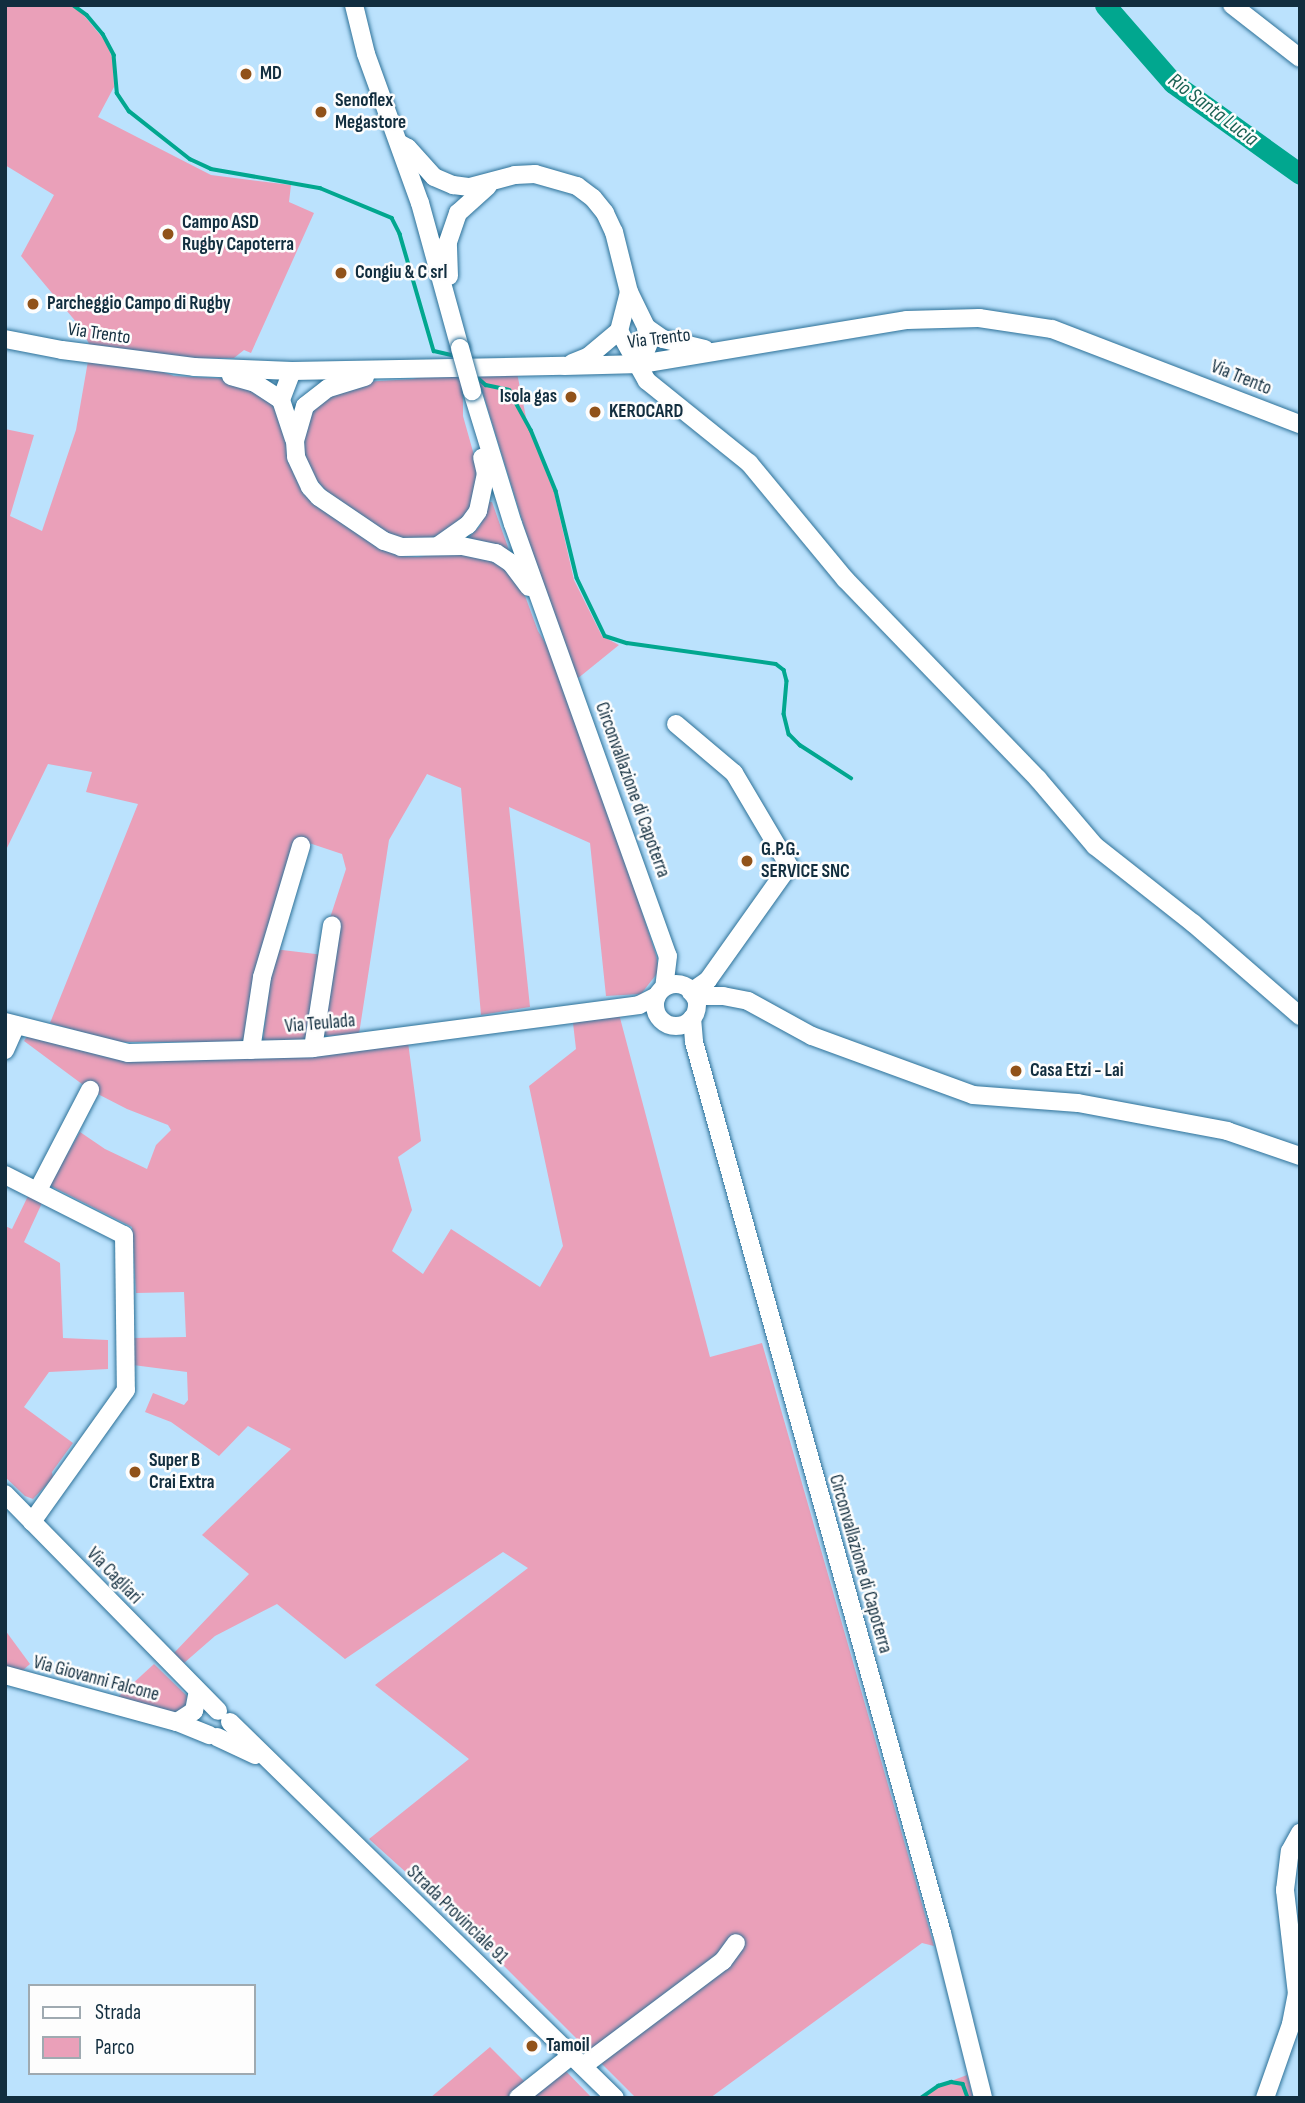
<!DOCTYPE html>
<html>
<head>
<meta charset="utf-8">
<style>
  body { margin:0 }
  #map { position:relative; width:1305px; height:2103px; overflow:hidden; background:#bbe2fd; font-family:"Sofia Sans Condensed",sans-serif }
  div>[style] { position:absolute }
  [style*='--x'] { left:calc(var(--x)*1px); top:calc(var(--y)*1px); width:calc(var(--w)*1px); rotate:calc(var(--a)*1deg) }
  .green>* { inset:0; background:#eaa0b9; transform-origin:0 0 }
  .stream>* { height:3.5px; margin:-1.75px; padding:0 1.75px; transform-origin:1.75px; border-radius:1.75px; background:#01a78f }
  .river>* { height:21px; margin:-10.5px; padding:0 10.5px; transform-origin:10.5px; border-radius:10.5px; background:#01a78f }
  .roads { filter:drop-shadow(0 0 2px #2d7198) drop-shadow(0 0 2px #2d7198) }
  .minor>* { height:18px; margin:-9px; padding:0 9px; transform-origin:9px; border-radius:9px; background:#fff }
  .minor>.ring { margin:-9px; padding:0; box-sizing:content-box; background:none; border:18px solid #fff; border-radius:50% }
  .bridges { filter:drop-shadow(0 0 2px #2d7198) drop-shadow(0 0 2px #2d7198) }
  .minor-bridge>* { height:18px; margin:-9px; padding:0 9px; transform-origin:9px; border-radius:9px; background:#fff }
  .dots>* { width:19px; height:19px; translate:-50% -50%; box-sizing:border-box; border:4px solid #fdfdfd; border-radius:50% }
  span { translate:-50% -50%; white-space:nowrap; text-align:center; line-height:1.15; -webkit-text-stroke:5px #fdfdfd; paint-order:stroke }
  .poi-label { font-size:19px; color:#122e3f; font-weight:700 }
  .left { translate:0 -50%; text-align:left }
  .right { translate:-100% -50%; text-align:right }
  .street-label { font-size:19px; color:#122e3f }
  .water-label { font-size:21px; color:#1a6153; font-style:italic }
  .frame { position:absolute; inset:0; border:7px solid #122e3f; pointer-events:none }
  .legend { position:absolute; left:28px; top:1984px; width:228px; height:91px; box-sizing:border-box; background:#fdfdfd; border:2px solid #9faab1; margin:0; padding:9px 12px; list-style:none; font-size:21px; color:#122e3f }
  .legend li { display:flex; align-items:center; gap:14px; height:35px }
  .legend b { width:35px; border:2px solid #9faab1 }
</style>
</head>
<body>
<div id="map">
  <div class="green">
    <div style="clip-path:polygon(5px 5px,69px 5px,82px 13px,106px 42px,113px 60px,114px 87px,98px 117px,211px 175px,291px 185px,289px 202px,314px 213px,251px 353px,244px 350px,234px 358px,183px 359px,91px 347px,77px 323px,21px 256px,54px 195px,5px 165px)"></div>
    <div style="clip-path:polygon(88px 361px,158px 370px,174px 376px,232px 379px,276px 406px,292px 466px,380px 547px,399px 556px,418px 557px,448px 552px,495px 557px,521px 585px,538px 631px,549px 649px,606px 802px,656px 955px,659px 971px,641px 994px,606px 996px,590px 843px,509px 807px,530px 1007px,481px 1015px,461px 788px,427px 774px,389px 840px,359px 1034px,323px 1036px,341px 924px,329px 921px,346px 869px,342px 854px,306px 842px,248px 1042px,115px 1042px,50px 1023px,138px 804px,86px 792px,92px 772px,48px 764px,5px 852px,5px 429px,34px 435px,10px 516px,42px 531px,76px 430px)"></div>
    <div style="clip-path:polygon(517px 373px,528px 427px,554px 492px,574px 580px,602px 636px,619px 645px,577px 679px,543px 588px,482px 390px,463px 391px,463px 416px,479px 473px,480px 490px,466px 522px,431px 541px,391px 538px,377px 531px,326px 491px,313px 476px,304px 459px,302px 443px,309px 409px,319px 398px,362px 382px,413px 379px,430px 375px)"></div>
    <div style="clip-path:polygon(489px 502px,492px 502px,510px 553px,494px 544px,468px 538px,480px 526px)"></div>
    <div style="left:274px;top:949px;width:48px;height:93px;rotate:7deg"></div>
    <div style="clip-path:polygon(619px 1014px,710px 1357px,762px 1343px,934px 1946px,922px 1943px,710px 2098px,636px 2098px,450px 1912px,369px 1839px,469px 1759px,375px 1685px,528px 1568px,503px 1552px,345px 1659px,277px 1604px,215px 1636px,184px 1663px,174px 1653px,249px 1574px,202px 1535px,291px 1449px,248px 1426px,219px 1456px,171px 1422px,145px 1412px,153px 1393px,184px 1405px,188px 1400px,187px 1372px,133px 1365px,133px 1338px,186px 1337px,184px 1292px,136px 1293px,132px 1227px,49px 1185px,80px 1132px,105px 1149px,147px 1169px,156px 1145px,171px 1130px,168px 1125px,127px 1109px,90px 1090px,24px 1041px,29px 1033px,103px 1056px,140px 1060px,408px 1042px,421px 1141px,398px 1157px,412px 1210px,392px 1251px,423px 1274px,451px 1229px,540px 1287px,563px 1246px,529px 1086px,576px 1049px,573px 1023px)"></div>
    <div style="clip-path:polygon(28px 1196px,42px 1203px,24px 1242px,60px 1263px,63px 1338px,108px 1340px,108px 1369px,49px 1372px,24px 1407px,73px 1443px,52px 1472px,53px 1478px,33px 1499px,25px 1496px,5px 1477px,5px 1226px,12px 1229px)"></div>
    <div style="clip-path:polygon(5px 1630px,30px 1664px,22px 1671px,5px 1667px)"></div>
    <div style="clip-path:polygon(154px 1664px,187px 1696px,186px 1707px,176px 1713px,118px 1697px)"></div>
    <div style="clip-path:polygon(490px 2047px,528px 2085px,558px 2063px,592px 2098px,430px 2098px)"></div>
    <div style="clip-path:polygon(967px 2075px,973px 2098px,921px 2098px,938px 2086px)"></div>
  </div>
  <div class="stream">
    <div style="--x:5;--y:5;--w:1;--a:0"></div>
    <div style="--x:73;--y:5;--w:17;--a:36"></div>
    <div style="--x:87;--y:15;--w:25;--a:50"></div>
    <div style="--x:103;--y:34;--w:24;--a:62"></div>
    <div style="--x:114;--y:55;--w:38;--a:85"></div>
    <div style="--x:117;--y:93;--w:22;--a:56"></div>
    <div style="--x:129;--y:111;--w:78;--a:38.2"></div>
    <div style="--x:190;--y:159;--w:23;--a:25"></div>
    <div style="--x:211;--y:169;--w:111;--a:9.9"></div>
    <div style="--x:320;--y:188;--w:78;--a:22.6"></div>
    <div style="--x:392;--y:218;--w:18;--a:63"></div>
    <div style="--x:400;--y:234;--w:122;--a:73.8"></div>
    <div style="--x:434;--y:351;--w:22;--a:13"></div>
    <div style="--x:477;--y:377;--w:12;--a:42"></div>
    <div style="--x:486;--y:385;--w:24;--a:12"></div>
    <div style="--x:509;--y:390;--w:46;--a:61.2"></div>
    <div style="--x:531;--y:430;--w:66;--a:67.7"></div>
    <div style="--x:556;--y:491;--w:89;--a:76.4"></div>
    <div style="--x:577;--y:578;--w:64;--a:64.2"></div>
    <div style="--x:605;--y:636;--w:23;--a:18"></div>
    <div style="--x:627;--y:643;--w:150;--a:8"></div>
    <div style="--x:776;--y:664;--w:10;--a:37"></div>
    <div style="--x:784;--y:670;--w:11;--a:75"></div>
    <div style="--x:787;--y:681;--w:33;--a:95"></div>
    <div style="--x:784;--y:714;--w:21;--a:76"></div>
    <div style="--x:789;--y:734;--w:16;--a:45"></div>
    <div style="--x:800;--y:745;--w:61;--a:32.9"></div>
    <div style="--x:921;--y:2098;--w:21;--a:-35"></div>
    <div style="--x:938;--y:2086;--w:14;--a:-17"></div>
    <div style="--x:951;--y:2082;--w:12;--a:9"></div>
    <div style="--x:963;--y:2084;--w:15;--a:70"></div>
  </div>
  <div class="river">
    <div style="--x:1105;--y:5;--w:103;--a:48.9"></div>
    <div style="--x:1173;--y:83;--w:156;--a:35.6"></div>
  </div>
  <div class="roads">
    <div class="minor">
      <div style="--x:354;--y:5;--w:50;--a:76.2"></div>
      <div style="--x:366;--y:54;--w:158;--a:70.1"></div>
      <div style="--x:420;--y:203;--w:150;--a:74.6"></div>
      <div style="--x:1232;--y:5;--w:86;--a:37.9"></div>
      <div style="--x:399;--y:143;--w:10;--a:29"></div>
      <div style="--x:408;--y:148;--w:39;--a:48"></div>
      <div style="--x:434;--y:177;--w:21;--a:23"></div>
      <div style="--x:453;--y:185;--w:17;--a:7"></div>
      <div style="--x:470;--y:187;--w:47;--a:-14.9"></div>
      <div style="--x:515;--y:175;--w:20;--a:-3"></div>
      <div style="--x:535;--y:174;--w:44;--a:15.9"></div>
      <div style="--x:577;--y:186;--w:20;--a:37"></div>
      <div style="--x:593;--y:198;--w:19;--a:51"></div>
      <div style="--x:605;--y:213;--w:21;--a:65"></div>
      <div style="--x:614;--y:232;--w:62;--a:76"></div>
      <div style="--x:629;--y:292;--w:39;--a:64"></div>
      <div style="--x:646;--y:327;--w:18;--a:84"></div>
      <div style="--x:648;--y:345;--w:20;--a:110"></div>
      <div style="--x:449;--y:276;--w:34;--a:-92"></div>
      <div style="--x:448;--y:242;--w:31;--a:-71"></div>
      <div style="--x:458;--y:213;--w:40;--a:-42"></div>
      <div style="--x:646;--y:327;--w:21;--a:35"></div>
      <div style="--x:663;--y:339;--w:43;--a:13.4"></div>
      <div style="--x:619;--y:331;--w:57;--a:60.8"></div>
      <div style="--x:647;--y:381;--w:131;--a:38.8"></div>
      <div style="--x:749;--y:463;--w:151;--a:50.4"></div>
      <div style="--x:845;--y:579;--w:278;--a:46"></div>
      <div style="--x:1038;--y:779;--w:88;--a:49.6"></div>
      <div style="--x:1095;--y:846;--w:125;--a:38.2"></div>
      <div style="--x:1193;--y:923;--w:142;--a:41"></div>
      <div style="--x:5;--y:339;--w:58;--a:10.9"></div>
      <div style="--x:62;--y:350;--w:133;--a:7.3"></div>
      <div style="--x:194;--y:367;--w:98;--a:2.3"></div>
      <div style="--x:292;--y:371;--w:272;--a:-1.1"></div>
      <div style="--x:564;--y:366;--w:77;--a:-1.5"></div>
      <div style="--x:641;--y:364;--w:270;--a:-9.4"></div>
      <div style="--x:907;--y:320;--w:72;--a:-1.6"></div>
      <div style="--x:979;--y:318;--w:74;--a:8.6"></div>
      <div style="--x:1052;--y:329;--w:266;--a:21"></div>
      <div style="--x:572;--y:363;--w:18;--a:-22"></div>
      <div style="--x:589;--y:356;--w:39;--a:-40"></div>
      <div style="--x:619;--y:331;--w:40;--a:-75.6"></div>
      <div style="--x:292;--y:371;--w:31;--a:111"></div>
      <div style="--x:281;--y:400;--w:41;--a:71.6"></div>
      <div style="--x:231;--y:376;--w:25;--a:16"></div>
      <div style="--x:255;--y:383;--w:31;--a:33"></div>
      <div style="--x:365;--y:377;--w:39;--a:163"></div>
      <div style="--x:328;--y:388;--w:29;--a:142"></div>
      <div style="--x:305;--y:406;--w:36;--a:106"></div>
      <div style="--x:295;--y:441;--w:16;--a:86"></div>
      <div style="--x:296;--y:457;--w:33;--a:65"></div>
      <div style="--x:310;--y:487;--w:13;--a:48"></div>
      <div style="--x:319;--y:497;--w:78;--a:34.1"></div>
      <div style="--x:384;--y:541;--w:18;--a:19"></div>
      <div style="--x:401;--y:547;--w:61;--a:-0.9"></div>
      <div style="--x:462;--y:546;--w:35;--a:12"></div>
      <div style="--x:496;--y:553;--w:18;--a:34"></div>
      <div style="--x:511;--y:563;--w:30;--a:53"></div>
      <div style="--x:472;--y:391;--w:139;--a:72.9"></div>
      <div style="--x:513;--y:524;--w:459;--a:70.3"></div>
      <div style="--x:668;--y:956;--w:31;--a:97"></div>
      <div style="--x:439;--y:545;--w:35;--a:-35"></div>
      <div style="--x:468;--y:525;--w:17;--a:-54"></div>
      <div style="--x:478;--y:511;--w:38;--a:-78"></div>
      <div style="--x:486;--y:474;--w:17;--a:-103"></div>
      <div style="--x:676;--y:724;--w:76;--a:40.2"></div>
      <div style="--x:734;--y:773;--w:108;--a:59.4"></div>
      <div style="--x:789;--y:866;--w:140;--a:125.4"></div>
      <div style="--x:708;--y:980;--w:21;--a:145"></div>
      <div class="ring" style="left:655px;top:984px;width:24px;height:24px"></div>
      <div style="--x:694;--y:996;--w:29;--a:0"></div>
      <div style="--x:723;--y:996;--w:25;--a:11"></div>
      <div style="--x:748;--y:1001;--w:73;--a:28.7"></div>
      <div style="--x:812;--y:1036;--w:171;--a:20.1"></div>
      <div style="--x:973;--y:1095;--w:105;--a:4.4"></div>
      <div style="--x:1078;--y:1103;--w:152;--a:10.6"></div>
      <div style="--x:1227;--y:1131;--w:77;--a:18.9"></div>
      <div style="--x:692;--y:1018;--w:24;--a:85"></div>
      <div style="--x:694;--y:1042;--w:925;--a:74.45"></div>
      <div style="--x:942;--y:1933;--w:170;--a:76"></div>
      <div style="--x:5;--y:1022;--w:127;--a:14.1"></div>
      <div style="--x:128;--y:1053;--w:185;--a:-1.5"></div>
      <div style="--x:313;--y:1048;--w:329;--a:-7.5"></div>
      <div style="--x:639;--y:1005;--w:20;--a:-27"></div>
      <div style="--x:313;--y:1048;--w:124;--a:-81.2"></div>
      <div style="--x:5;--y:1050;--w:27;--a:-66"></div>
      <div style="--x:251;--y:1050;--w:74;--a:-81.4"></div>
      <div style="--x:262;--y:977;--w:137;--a:-73.4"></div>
      <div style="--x:5;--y:1175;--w:133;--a:26.8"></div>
      <div style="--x:124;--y:1235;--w:155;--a:89.3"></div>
      <div style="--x:126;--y:1390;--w:162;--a:125.5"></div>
      <div style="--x:38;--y:1190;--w:113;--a:-62.5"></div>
      <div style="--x:5;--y:1494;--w:304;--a:45.5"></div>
      <div style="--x:5;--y:1675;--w:178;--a:15.3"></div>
      <div style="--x:177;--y:1722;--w:35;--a:22"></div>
      <div style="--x:177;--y:1722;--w:20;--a:-33"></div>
      <div style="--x:194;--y:1711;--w:16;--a:-79"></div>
      <div style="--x:230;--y:1722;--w:538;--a:44.32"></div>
      <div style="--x:217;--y:1737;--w:42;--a:25.3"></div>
      <div style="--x:583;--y:2066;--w:175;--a:-36.9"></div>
      <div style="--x:723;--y:1961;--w:22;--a:-54"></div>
      <div style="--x:518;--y:2098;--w:69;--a:-38.5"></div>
      <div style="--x:1265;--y:2098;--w:78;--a:-70.6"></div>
      <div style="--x:1291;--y:2024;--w:31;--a:-79"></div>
      <div style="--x:1297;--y:1994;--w:105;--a:-96.6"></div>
      <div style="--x:1285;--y:1890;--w:39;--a:-83"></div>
      <div style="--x:1290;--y:1851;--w:21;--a:-61"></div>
    </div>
  </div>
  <div class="bridges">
    <div class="minor-bridge">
      <div style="--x:460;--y:348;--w:45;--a:74.4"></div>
    </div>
  </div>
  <div class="dots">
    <div style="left:246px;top:74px;background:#915219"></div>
    <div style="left:321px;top:112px;background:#915219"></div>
    <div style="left:168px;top:234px;background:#915219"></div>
    <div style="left:341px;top:273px;background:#915219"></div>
    <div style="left:33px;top:304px;background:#915219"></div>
    <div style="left:571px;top:397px;background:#915219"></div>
    <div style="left:595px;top:412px;background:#915219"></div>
    <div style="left:747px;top:861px;background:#915219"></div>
    <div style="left:1016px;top:1071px;background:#915219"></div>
    <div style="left:135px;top:1472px;background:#915219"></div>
    <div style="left:532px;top:2046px;background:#915219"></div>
  </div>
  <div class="poi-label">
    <span class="left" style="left:260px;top:74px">MD</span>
    <span class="left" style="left:335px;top:112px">Senoflex<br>Megastore</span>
    <span class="left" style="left:182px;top:234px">Campo ASD<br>Rugby Capoterra</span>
    <span class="left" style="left:355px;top:273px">Congiu &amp; C srl</span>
    <span class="left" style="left:47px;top:304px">Parcheggio Campo di Rugby</span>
    <span class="right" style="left:557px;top:397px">Isola gas</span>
    <span class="left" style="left:609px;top:412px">KEROCARD</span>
    <span class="left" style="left:761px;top:861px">G.P.G.<br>SERVICE SNC</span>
    <span class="left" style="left:1030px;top:1071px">Casa Etzi - Lai</span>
    <span class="left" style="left:149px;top:1472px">Super B<br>Crai Extra</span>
    <span class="left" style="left:546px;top:2046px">Tamoil</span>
  </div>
  <div class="street-label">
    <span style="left:99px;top:334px;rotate:8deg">Via Trento</span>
    <span style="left:659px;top:339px;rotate:-7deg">Via Trento</span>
    <span style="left:1241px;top:378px;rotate:22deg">Via Trento</span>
    <span style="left:632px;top:790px;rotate:70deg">Circonvallazione di Capoterra</span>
    <span style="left:320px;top:1024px;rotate:-5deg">Via Teulada</span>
    <span style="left:860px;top:1564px;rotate:74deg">Circonvallazione di Capoterra</span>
    <span style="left:114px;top:1576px;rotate:46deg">Via Cagliari</span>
    <span style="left:96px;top:1679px;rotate:15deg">Via Giovanni Falcone</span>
    <span style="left:457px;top:1915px;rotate:44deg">Strada Provinciale 91</span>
  </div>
  <div class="water-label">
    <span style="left:1213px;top:110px;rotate:37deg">Rio Santa Lucia</span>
  </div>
  <div class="frame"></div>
  <ul class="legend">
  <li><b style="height:9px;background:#fff"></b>Strada</li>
  <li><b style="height:19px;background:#eaa0b9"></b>Parco</li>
  </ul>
</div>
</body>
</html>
